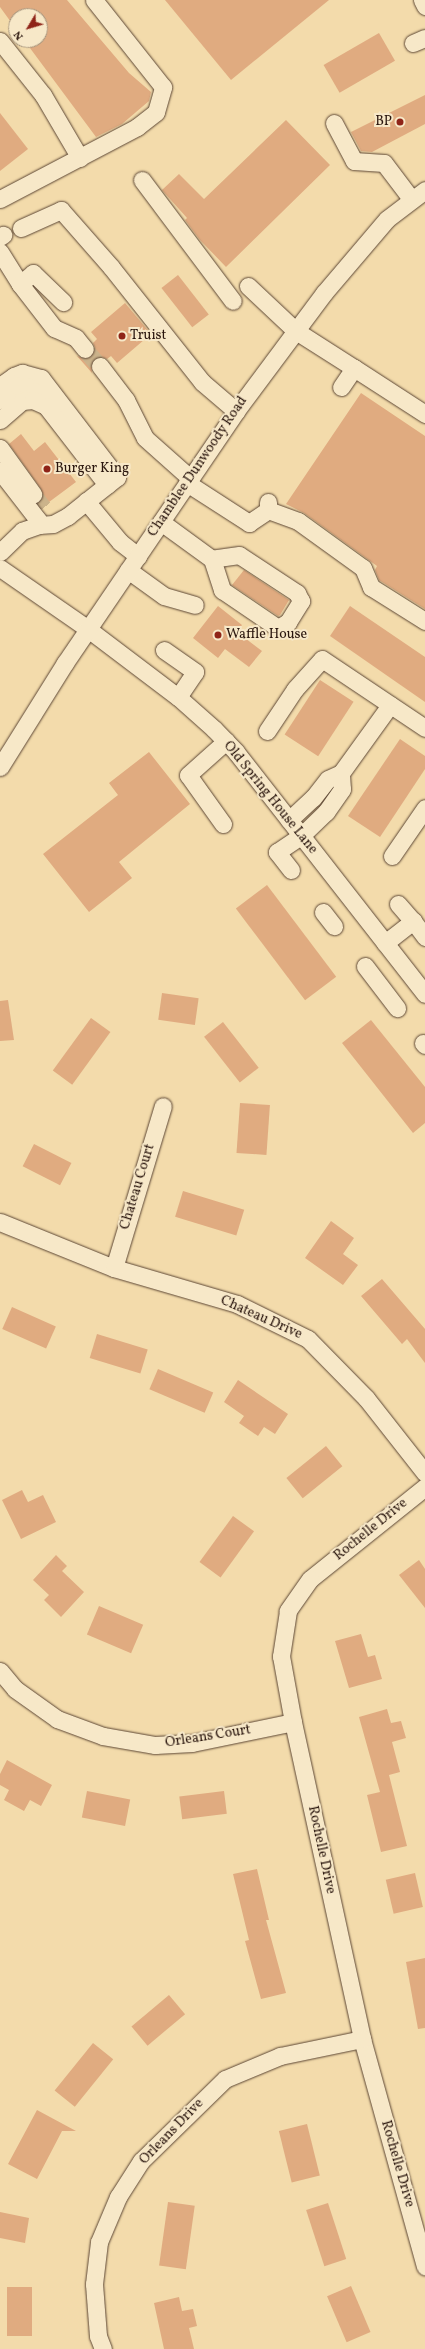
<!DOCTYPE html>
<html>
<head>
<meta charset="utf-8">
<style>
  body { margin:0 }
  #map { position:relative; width:425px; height:2349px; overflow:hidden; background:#f3dbab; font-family:Vollkorn,serif }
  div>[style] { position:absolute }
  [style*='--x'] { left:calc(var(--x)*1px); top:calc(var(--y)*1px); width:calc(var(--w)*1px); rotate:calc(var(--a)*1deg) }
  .building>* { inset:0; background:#e0ab80; transform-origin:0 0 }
  .minor-tunnel>* { height:17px; margin-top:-8.5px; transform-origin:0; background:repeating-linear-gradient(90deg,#cbb38b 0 17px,transparent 0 25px) }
  .roads { filter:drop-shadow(0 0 1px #5c4634) drop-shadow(0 0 1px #5c4634) }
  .minor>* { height:17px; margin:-8.5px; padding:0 8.5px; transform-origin:8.5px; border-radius:8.5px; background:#f7e8c8 }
  .dots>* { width:11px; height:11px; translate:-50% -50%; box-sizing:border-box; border:2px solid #f7e8c8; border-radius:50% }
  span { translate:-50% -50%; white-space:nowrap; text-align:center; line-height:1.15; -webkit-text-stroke:4px #f7e8c8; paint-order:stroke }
  .poi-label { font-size:14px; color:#29150d }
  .right { translate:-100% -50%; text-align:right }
  .left { translate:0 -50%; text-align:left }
  .street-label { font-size:14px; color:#29150d }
  .north { position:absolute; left:8px; top:8px; width:40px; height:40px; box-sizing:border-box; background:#f7e8c8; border:1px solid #a5947d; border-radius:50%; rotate:232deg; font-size:11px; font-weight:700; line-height:16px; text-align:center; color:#29150d }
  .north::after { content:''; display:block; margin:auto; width:14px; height:18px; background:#8f2418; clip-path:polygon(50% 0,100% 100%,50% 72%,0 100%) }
</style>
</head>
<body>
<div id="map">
  <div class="building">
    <div style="clip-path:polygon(0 0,67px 0,129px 73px,151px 92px,149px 101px,122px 124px,96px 137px,24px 40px,40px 40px,40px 16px,16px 16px,16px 29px,0 7px)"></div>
    <div style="clip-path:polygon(165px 0,329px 0,231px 80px)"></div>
    <div style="left:379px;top:33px;width:32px;height:64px;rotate:60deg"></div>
    <div style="clip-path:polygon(425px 95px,425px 124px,372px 152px,361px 151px,351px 132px)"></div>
    <div style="clip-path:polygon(0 113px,28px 149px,0 171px)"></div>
    <div style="clip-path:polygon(286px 120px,330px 165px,226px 267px,200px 240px,185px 220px,187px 218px,162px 190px,179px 174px,204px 199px)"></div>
    <div style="left:178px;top:275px;width:50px;height:21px;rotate:52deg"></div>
    <div style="clip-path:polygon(125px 303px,151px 334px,117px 363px,111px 356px,107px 359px,99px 356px,94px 358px,91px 363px,92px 373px,77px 356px,86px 359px,92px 356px,95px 348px,93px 343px,97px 339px,91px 332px)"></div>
    <div style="clip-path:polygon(361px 393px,425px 436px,425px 609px,379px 580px,375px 570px,377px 566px,304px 513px,286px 504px)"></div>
    <div style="clip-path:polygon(21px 434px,34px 451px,45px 442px,76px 482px,41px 508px,37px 503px,42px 498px,41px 489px,9px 444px)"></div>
    <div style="clip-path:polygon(244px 570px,289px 600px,280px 615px,278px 616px,232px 585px)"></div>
    <div style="clip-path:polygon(218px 606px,242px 625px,237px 632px,262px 651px,249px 667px,225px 649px,218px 658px,193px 638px)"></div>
    <div style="clip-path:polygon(350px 606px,425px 657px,425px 702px,330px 636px)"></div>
    <div style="left:320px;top:680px;width:40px;height:65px;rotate:33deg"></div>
    <div style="clip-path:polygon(400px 739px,425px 756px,425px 769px,380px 837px,348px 816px)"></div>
    <div style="clip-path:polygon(149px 752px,190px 804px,119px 862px,132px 878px,89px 912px,43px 854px,118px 795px,109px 783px)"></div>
    <div style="left:267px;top:885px;width:115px;height:39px;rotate:53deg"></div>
    <div style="left:162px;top:993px;width:37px;height:27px;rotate:8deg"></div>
    <div style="clip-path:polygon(8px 1000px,14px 1040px,0 1041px,0 1001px)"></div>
    <div style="left:91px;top:1018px;width:24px;height:65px;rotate:36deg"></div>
    <div style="clip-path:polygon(371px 1020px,425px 1087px,425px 1123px,413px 1133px,342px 1043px)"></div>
    <div style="left:223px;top:1022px;width:58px;height:24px;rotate:52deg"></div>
    <div style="left:240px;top:1103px;width:30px;height:50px;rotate:4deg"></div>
    <div style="left:34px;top:1144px;width:42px;height:25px;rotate:27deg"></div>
    <div style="left:183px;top:1191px;width:64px;height:27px;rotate:17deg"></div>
    <div style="clip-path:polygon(331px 1221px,354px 1238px,343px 1254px,358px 1265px,343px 1285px,305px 1258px)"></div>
    <div style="clip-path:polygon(382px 1279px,425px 1329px,425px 1363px,407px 1339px,402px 1344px,361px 1296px)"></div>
    <div style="left:12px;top:1307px;width:48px;height:24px;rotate:24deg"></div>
    <div style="left:97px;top:1334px;width:53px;height:25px;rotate:17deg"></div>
    <div style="left:158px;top:1369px;width:60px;height:22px;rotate:23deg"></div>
    <div style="clip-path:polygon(238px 1380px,288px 1414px,275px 1434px,264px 1427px,258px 1436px,239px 1423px,244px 1416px,224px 1402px)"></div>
    <div style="left:326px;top:1446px;width:26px;height:51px;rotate:51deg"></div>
    <div style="clip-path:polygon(22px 1490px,28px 1502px,43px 1495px,56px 1522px,21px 1539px,2px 1500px)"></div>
    <div style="left:233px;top:1516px;width:26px;height:57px;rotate:36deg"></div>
    <div style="clip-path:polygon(56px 1555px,67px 1566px,62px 1571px,84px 1592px,61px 1617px,44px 1600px,49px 1595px,33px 1580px)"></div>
    <div style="clip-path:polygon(419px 1560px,425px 1569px,425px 1608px,399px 1575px)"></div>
    <div style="left:99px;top:1606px;width:48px;height:31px;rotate:23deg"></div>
    <div style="clip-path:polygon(361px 1634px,368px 1657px,375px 1655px,382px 1679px,349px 1688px,335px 1641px)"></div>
    <div style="clip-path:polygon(387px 1709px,391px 1723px,401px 1721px,406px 1738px,392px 1742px,400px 1772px,389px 1775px,407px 1846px,381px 1852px,367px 1795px,380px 1792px,359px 1717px)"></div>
    <div style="clip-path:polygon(7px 1760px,52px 1785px,41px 1806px,30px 1800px,24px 1811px,4px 1800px,9px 1790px,0 1785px,0 1774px)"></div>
    <div style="left:87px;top:1791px;width:44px;height:27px;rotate:11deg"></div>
    <div style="left:224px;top:1791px;width:23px;height:45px;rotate:83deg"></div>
    <div style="clip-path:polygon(257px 1869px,269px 1920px,266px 1920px,286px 1993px,261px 1999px,245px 1941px,249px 1940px,233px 1874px)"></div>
    <div style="left:415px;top:1873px;width:35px;height:30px;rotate:77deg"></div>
    <div style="clip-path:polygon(425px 1958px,425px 2028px,418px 2029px,406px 1962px)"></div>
    <div style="left:169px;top:1995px;width:25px;height:49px;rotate:50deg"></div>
    <div style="left:93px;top:2043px;width:26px;height:61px;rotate:39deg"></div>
    <div style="clip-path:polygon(37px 2110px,76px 2131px,62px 2131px,37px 2179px,8px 2164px)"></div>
    <div style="left:307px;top:2124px;width:53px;height:29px;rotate:76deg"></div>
    <div style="left:168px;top:2202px;width:27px;height:64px;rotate:8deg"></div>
    <div style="left:328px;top:2203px;width:59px;height:23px;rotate:72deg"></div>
    <div style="clip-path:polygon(0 2212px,29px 2218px,25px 2243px,0 2238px)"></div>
    <div style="left:351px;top:2286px;width:50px;height:26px;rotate:67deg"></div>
    <div style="left:7px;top:2287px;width:25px;height:49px"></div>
    <div style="clip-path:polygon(179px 2297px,182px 2311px,193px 2309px,197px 2326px,189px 2328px,194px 2349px,164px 2349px,154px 2303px)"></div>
  </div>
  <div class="minor-tunnel">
    <div style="--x:85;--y:349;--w:23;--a:49"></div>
    <div style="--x:33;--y:494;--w:18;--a:52"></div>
  </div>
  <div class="roads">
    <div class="minor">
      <div style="--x:422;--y:0;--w:7;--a:63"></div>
      <div style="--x:0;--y:41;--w:69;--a:51.5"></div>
      <div style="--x:43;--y:95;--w:73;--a:59.6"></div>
      <div style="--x:413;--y:43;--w:13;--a:-23"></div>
      <div style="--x:334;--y:123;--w:43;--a:62.2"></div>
      <div style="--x:354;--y:161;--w:30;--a:4"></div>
      <div style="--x:384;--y:163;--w:46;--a:52.9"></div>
      <div style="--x:142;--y:180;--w:151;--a:53.1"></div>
      <div style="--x:0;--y:199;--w:155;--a:-27.7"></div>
      <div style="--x:137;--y:127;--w:24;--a:-38"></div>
      <div style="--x:156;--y:112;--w:26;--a:-74"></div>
      <div style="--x:163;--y:87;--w:111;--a:-128.4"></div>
      <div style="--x:21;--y:228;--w:44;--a:-24.2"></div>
      <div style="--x:61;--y:210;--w:76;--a:48.7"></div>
      <div style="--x:111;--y:267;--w:147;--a:51.6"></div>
      <div style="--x:202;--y:382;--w:45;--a:40.5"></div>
      <div style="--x:0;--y:237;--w:4;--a:-34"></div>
      <div style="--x:0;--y:252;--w:38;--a:58"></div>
      <div style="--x:20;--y:284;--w:56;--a:52.3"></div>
      <div style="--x:54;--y:328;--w:24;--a:24"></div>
      <div style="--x:76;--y:338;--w:14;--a:51"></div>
      <div style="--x:20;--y:284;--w:17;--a:-40"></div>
      <div style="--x:33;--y:273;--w:42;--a:44"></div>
      <div style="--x:248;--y:286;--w:66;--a:43.2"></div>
      <div style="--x:296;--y:331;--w:69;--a:32.5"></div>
      <div style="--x:354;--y:368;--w:23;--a:124"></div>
      <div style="--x:100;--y:366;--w:43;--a:52.6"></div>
      <div style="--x:126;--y:400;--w:42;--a:63.4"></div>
      <div style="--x:145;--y:438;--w:60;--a:41.6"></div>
      <div style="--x:354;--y:368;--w:85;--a:32.9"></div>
      <div style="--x:0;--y:386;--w:17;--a:-36"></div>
      <div style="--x:14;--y:376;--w:9;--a:-21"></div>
      <div style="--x:22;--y:373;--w:20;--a:15"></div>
      <div style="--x:41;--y:378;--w:125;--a:52.5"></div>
      <div style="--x:117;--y:477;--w:63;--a:141.5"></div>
      <div style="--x:68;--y:516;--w:17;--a:152"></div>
      <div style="--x:53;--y:524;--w:14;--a:176"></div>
      <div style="--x:39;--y:525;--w:18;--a:161"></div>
      <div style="--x:22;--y:531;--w:30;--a:136"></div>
      <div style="--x:0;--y:400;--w:23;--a:-38"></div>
      <div style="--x:18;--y:386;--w:9;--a:0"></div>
      <div style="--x:27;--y:386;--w:9;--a:36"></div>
      <div style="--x:34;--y:391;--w:16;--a:52"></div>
      <div style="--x:0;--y:420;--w:29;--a:-41"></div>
      <div style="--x:22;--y:401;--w:11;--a:-5"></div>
      <div style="--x:33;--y:400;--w:14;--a:25"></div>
      <div style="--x:46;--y:406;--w:100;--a:52.3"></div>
      <div style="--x:0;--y:448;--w:57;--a:54.3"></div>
      <div style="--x:0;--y:471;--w:62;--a:52.2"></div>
      <div style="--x:38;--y:520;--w:5;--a:79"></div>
      <div style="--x:187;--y:483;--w:74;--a:32.8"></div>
      <div style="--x:249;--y:523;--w:23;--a:-34"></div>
      <div style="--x:268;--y:510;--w:8;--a:-90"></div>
      <div style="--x:86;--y:501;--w:53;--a:50.3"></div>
      <div style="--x:120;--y:542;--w:23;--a:38"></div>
      <div style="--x:268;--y:510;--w:32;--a:20"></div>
      <div style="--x:298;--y:521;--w:80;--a:35.9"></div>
      <div style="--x:363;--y:568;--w:21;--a:67"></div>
      <div style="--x:371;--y:587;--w:64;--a:32.2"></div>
      <div style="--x:161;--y:522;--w:63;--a:36"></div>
      <div style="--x:212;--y:559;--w:33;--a:72"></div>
      <div style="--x:222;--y:590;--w:68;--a:34.2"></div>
      <div style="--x:278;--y:628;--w:12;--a:-31"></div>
      <div style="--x:288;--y:622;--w:25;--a:-58"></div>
      <div style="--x:301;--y:601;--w:9;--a:-117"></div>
      <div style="--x:297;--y:593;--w:69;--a:-146.8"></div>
      <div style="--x:239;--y:555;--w:27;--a:172"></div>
      <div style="--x:0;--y:568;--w:107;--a:34.7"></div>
      <div style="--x:88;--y:629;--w:113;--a:37.1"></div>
      <div style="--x:178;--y:697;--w:48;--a:41.6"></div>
      <div style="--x:214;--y:729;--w:32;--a:46"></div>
      <div style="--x:236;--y:752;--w:307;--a:52"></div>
      <div style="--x:128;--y:570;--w:44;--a:35.8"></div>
      <div style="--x:164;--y:596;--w:32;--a:16"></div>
      <div style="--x:164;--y:650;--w:38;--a:35"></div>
      <div style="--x:195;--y:672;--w:30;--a:124"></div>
      <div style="--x:267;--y:731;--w:50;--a:-56.3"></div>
      <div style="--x:295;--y:689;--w:40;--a:-48"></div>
      <div style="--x:322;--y:659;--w:124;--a:33.8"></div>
      <div style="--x:0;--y:767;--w:123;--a:-58"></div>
      <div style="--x:65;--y:663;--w:305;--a:-55.8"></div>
      <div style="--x:236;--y:411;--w:147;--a:-53.3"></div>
      <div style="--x:324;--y:293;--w:97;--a:-49.6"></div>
      <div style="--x:387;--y:219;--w:48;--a:-37.3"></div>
      <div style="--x:289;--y:820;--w:33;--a:-43"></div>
      <div style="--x:313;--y:798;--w:24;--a:-52"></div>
      <div style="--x:328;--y:779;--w:14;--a:-25"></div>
      <div style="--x:341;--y:773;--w:84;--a:-54.2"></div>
      <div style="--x:223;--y:824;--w:60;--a:-125.5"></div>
      <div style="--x:188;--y:775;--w:51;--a:-41.8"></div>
      <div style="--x:392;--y:856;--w:58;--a:-55.5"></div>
      <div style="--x:291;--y:870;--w:23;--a:-128"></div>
      <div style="--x:277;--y:852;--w:29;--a:-34"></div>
      <div style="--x:301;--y:836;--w:35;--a:-44"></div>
      <div style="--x:326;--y:812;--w:28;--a:-55"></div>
      <div style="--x:342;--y:789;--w:16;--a:-94"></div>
      <div style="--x:398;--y:904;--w:23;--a:49"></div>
      <div style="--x:323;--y:912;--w:18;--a:52"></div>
      <div style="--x:385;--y:943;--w:36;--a:-38"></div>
      <div style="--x:413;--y:921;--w:20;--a:53"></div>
      <div style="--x:365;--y:966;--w:53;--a:52.7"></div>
      <div style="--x:423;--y:1043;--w:3;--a:45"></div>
      <div style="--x:0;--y:1222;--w:123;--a:22"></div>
      <div style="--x:114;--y:1268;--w:128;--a:16.3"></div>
      <div style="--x:237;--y:1304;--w:79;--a:26.2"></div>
      <div style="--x:308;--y:1339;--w:83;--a:45.5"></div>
      <div style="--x:366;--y:1398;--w:95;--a:51.8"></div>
      <div style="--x:114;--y:1268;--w:169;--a:-73.2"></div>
      <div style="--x:425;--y:1487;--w:147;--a:141.3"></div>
      <div style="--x:310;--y:1579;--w:39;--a:125"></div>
      <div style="--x:288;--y:1611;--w:46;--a:98.8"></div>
      <div style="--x:281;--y:1656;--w:67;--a:79.7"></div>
      <div style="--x:293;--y:1722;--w:324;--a:77.7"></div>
      <div style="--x:362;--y:2039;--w:236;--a:74.5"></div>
      <div style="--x:0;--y:1671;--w:23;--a:50"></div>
      <div style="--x:15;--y:1689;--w:52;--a:35.5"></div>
      <div style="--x:57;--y:1719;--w:49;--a:20.3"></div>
      <div style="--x:103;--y:1736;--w:53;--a:9.8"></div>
      <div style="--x:155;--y:1745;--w:37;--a:-3"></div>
      <div style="--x:192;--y:1743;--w:103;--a:-11.7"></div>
      <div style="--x:103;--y:2349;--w:14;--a:-111"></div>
      <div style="--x:98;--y:2336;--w:52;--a:-94.4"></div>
      <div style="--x:94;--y:2284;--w:42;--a:-83.2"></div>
      <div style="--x:99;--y:2242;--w:49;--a:-67.1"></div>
      <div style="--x:118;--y:2197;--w:43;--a:-57.4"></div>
      <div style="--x:141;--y:2161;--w:117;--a:-44.3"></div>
      <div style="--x:225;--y:2079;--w:60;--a:-22.7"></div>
      <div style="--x:280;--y:2056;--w:84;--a:-11.7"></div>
    </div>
  </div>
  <div class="dots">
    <div style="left:400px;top:122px;background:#8f2418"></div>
    <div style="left:122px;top:336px;background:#8f2418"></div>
    <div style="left:47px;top:469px;background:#8f2418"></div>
    <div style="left:218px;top:635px;background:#8f2418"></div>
  </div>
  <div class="poi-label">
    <span class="right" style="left:392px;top:122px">BP</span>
    <span class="left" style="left:130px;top:336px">Truist</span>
    <span class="left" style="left:55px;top:469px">Burger King</span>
    <span class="left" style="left:226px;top:635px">Waffle House</span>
  </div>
  <div class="street-label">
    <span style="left:198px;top:467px;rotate:-56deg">Chamblee Dunwoody Road</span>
    <span style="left:270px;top:798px;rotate:51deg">Old Spring House Lane</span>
    <span style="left:138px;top:1187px;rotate:-73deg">Chateau Court</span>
    <span style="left:261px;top:1318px;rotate:24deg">Chateau Drive</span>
    <span style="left:371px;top:1530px;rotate:-39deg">Rochelle Drive</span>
    <span style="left:208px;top:1737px;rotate:-9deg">Orleans Court</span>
    <span style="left:321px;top:1850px;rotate:78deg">Rochelle Drive</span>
    <span style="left:172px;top:2132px;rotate:-46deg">Orleans Drive</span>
    <span style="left:397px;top:2164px;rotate:74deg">Rochelle Drive</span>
  </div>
  <div class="north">N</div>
</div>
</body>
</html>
